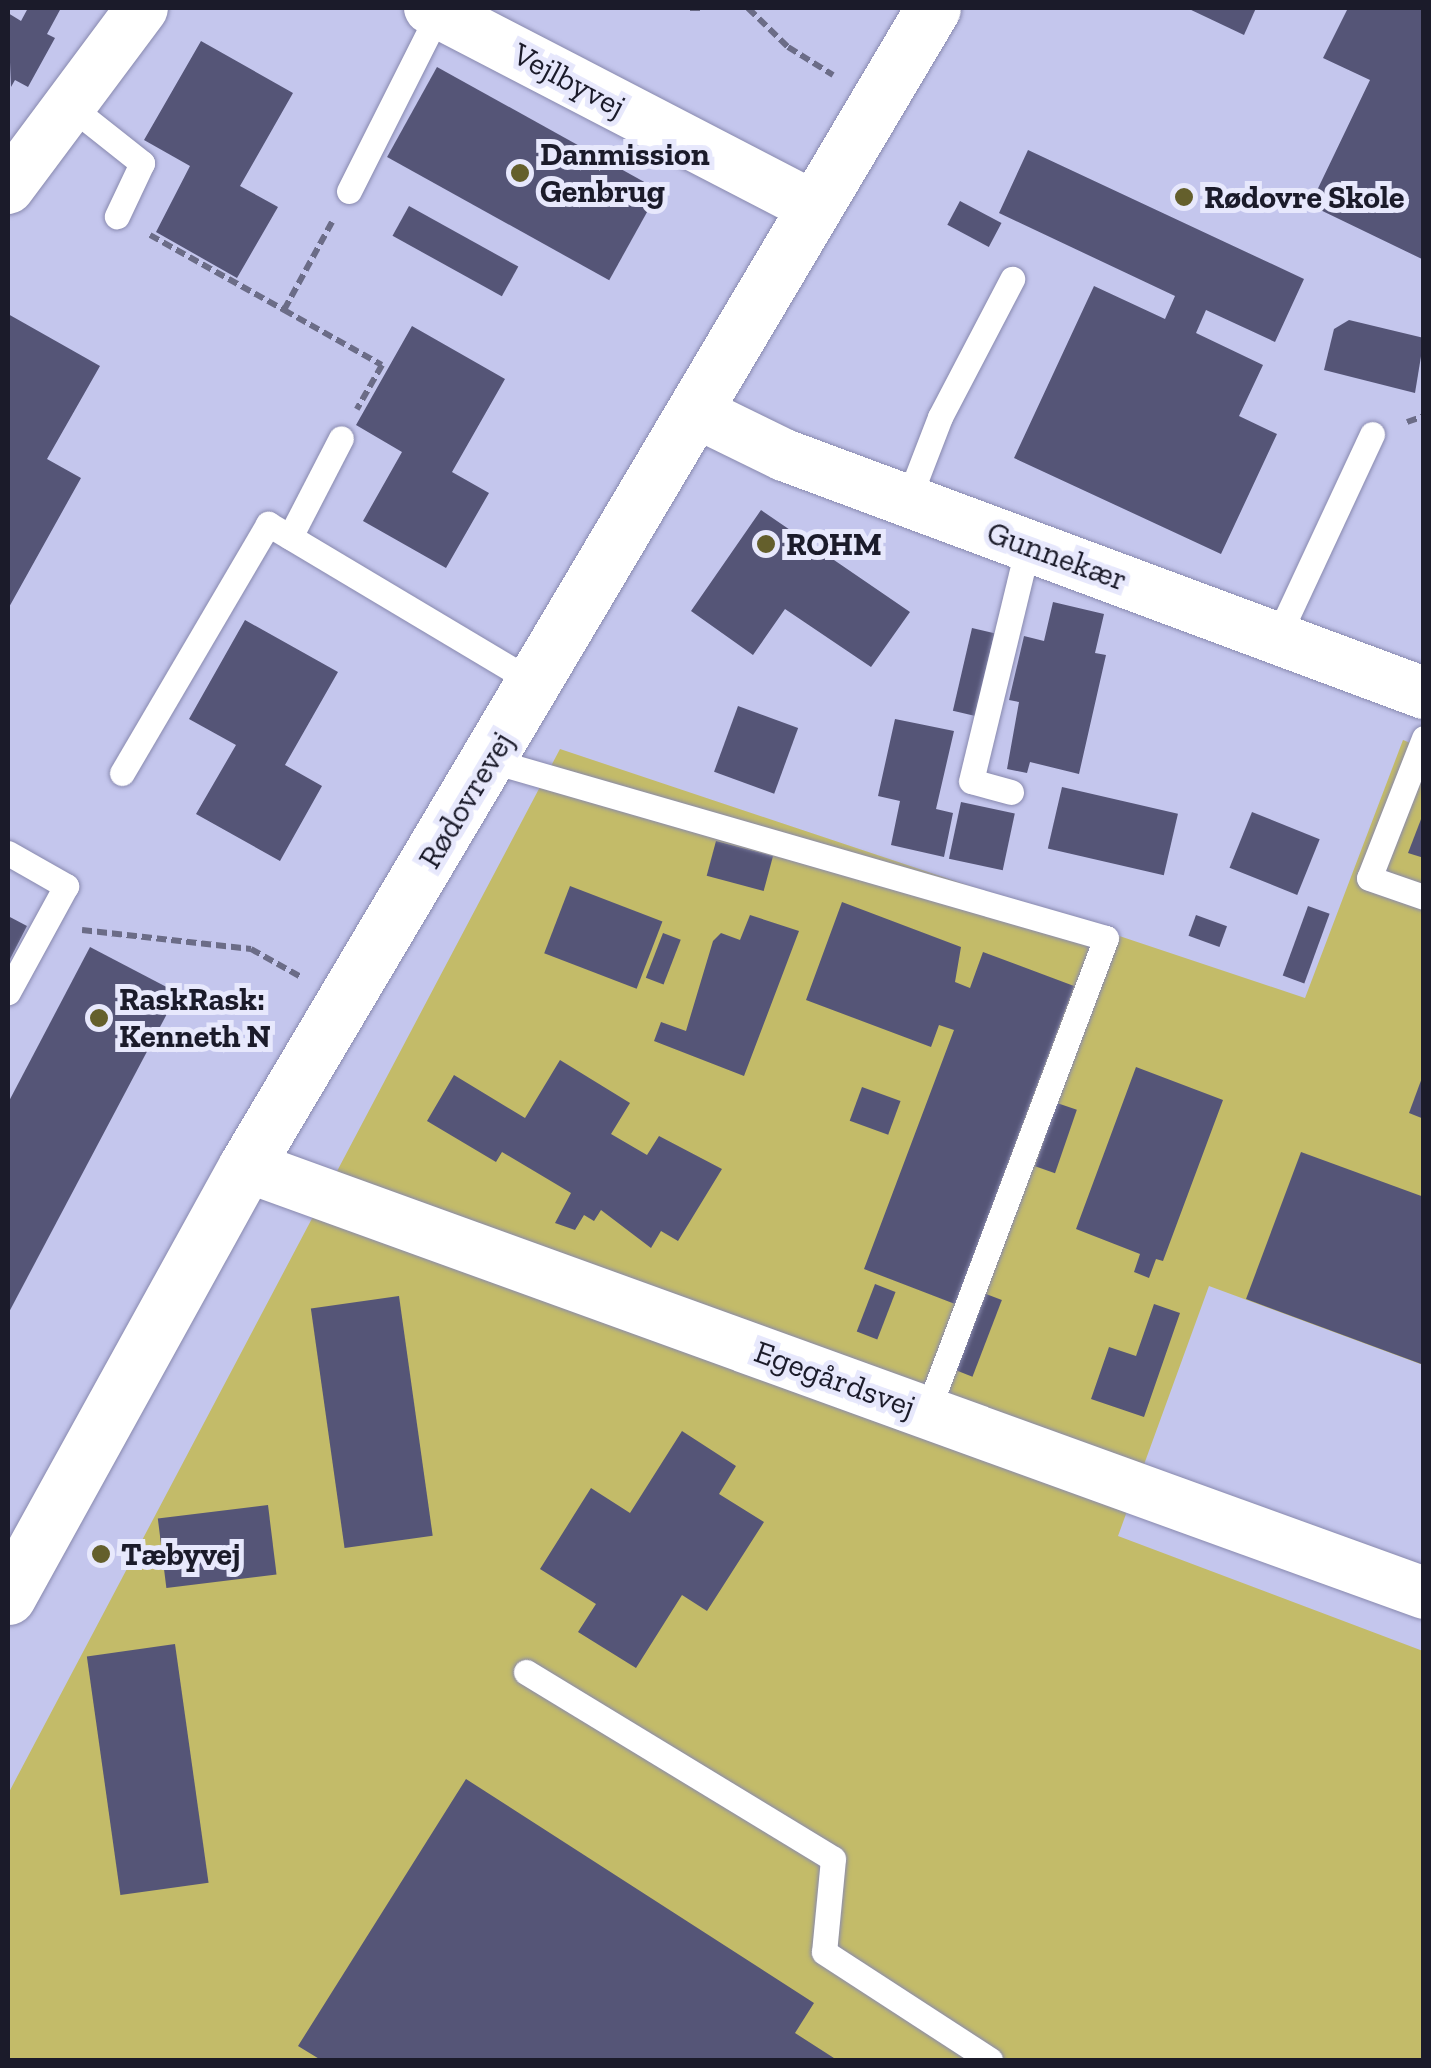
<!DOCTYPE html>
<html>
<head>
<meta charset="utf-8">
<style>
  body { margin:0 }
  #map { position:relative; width:1431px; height:2068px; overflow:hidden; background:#c4c6ed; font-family:"Zilla Slab",serif }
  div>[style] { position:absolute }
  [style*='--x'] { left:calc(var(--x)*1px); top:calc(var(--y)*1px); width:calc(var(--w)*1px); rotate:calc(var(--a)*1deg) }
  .green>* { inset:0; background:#c3bb69 }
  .building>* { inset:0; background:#557; transform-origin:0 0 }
  .path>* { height:6px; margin-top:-3px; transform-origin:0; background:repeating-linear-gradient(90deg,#6b6c87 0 10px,transparent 0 15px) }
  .roads { filter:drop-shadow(0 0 2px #8889ae) drop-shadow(0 0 2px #8889ae) }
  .service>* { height:25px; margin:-12.5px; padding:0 12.5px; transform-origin:12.5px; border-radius:12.5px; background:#fff }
  .minor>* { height:52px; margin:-26px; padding:0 26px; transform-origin:26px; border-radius:26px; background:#fff }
  .tertiary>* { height:55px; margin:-27.5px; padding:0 27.5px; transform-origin:27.5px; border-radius:27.5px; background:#fff }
  .dots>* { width:28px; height:28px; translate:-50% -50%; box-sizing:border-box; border:5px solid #e7e8fc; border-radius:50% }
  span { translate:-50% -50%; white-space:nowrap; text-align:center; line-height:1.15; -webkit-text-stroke:10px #e7e8fc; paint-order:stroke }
  .street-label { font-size:32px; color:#1b1b2a }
  .poi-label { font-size:32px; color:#1b1b2a; font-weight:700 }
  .left { translate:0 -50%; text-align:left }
  .frame { position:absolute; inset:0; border:10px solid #1b1b2a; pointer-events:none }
</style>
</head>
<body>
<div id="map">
  <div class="green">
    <div style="clip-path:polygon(1403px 740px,1423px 748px,1423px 1365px,1209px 1286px,1118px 1536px,1423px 1651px,1423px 2060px,8px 2060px,8px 1794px,560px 749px,1305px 998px)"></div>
  </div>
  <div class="building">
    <div style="clip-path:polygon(28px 8px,61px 8px,47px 34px,55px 38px,28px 87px,15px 80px,11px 87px,8px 13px,21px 21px)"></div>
    <div style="clip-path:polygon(1187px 8px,1256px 8px,1244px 35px)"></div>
    <div style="clip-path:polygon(1348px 8px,1424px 8px,1424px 260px,1310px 205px,1370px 80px,1323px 58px)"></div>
    <div style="clip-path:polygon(201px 41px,293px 93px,240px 186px,278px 207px,237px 278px,156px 232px,190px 166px,144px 140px)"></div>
    <div style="left:437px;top:67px;width:254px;height:103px;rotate:29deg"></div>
    <div style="clip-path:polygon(1028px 150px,1304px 279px,1275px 342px,1206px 310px,1196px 333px,1263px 365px,1239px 416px,1277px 434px,1221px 554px,1014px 458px,1094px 286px,1165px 319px,1175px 296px,999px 213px)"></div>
    <div style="left:960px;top:201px;width:47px;height:27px;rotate:28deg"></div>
    <div style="left:409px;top:206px;width:125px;height:34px;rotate:29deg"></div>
    <div style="clip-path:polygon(8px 314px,100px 366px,47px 459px,81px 478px,8px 609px)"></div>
    <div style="clip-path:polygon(1349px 320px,1424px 338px,1415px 393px,1324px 370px,1334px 329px)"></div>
    <div style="clip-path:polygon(412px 326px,505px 379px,452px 472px,489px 493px,446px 568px,363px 521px,402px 452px,356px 425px)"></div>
    <div style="clip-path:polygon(761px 510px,910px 612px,871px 667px,785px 609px,753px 655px,691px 611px)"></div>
    <div style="clip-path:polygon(1053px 602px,1104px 614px,1095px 653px,1106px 655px,1079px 774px,1030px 762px,1027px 773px,1007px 769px,1019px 702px,1009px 700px,1024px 636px,1044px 641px)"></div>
    <div style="clip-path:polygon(245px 620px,338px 672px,285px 765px,322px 786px,280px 861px,196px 814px,236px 745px,189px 719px)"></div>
    <div style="left:972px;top:628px;width:23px;height:85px;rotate:13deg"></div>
    <div style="left:738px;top:706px;width:64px;height:70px;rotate:20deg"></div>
    <div style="clip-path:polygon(895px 719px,954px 731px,936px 809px,953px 813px,944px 857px,891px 845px,900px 801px,878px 796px)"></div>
    <div style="left:1062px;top:787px;width:119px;height:63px;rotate:13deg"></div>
    <div style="left:961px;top:802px;width:55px;height:58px;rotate:12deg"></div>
    <div style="left:1252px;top:812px;width:73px;height:60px;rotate:22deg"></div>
    <div style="clip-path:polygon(1423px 814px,1424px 814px,1424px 858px,1408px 853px)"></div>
    <div style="left:716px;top:841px;width:59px;height:36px;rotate:15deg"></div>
    <div style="left:570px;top:886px;width:99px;height:72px;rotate:21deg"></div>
    <div style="clip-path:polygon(842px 902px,961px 947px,955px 982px,970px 988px,983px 952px,1074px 986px,955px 1304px,864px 1269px,954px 1030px,939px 1025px,931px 1047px,806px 1000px)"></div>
    <div style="left:1308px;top:906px;width:23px;height:74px;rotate:20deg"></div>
    <div style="clip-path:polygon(750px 915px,799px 931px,744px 1076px,654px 1041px,661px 1022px,686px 1031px,713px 941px,721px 933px,740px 940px)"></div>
    <div style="left:1196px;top:915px;width:33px;height:22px;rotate:20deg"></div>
    <div style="clip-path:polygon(8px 916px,27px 926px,8px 963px)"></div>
    <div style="left:663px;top:933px;width:19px;height:48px;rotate:21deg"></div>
    <div style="clip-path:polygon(90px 947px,178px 993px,8px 1314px,8px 1103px)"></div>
    <div style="clip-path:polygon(560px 1060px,630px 1103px,611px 1134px,647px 1155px,659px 1136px,722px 1169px,678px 1241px,661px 1231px,651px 1248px,601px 1210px,594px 1221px,584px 1215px,575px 1230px,555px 1223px,571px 1193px,502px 1152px,496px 1162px,427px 1121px,454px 1075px,525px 1118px)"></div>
    <div style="clip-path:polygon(1136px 1067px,1223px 1100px,1163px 1261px,1156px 1259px,1149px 1278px,1134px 1272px,1140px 1254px,1076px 1229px)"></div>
    <div style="clip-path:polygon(1423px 1075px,1424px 1075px,1424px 1119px,1409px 1113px)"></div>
    <div style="left:862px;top:1087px;width:41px;height:36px;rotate:20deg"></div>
    <div style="left:1057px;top:1103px;width:21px;height:67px;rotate:19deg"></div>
    <div style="clip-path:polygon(1301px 1152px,1424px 1197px,1424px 1365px,1246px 1299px)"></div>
    <div style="left:875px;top:1284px;width:22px;height:51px;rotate:21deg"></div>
    <div style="left:986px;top:1294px;width:17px;height:82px;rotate:21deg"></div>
    <div style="left:399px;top:1296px;width:242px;height:89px;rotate:82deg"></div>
    <div style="clip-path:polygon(1154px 1304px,1180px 1313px,1144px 1417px,1091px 1399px,1109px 1347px,1136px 1356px)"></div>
    <div style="clip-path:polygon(682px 1431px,736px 1466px,719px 1494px,764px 1522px,707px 1611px,682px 1595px,636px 1668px,578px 1632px,596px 1604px,540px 1569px,591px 1488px,630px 1513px)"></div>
    <div style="left:268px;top:1505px;width:70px;height:111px;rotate:83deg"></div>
    <div style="left:175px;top:1644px;width:241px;height:89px;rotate:82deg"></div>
    <div style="clip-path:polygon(466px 1779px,814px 2003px,795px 2033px,837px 2060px,321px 2060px,298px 2046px)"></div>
  </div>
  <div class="path">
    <div style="--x:690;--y:8;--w:10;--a:0"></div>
    <div style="--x:748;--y:8;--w:56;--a:44.3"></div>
    <div style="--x:788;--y:47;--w:53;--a:31.9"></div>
    <div style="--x:332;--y:222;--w:100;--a:118.6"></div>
    <div style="--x:284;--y:310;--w:112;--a:29.3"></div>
    <div style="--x:382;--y:365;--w:51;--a:119.6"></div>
    <div style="--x:150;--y:235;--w:154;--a:29.2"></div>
    <div style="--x:1407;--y:422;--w:18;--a:-19"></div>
    <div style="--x:82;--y:930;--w:170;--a:6.4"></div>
    <div style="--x:251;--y:949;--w:57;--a:29.2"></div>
  </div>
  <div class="roads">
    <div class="service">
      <div style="--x:70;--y:106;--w:92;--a:38.4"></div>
      <div style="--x:142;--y:163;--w:59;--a:115.3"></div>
      <div style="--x:349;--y:191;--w:200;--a:-63.3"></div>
      <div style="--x:908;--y:500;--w:89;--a:-68.9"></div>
      <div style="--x:940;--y:417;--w:156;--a:-62.4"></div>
      <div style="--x:290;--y:537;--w:111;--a:-62.7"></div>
      <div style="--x:1277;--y:638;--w:225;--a:-65"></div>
      <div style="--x:1424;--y:738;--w:150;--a:111.4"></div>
      <div style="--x:1369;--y:878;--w:58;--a:19.1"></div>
      <div style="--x:489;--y:760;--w:642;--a:16.09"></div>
      <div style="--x:1106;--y:938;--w:507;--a:110.69"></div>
      <div style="--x:122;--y:773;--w:289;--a:-59.6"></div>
      <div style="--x:268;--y:524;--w:311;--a:30.8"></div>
      <div style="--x:1011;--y:792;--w:41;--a:-164.6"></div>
      <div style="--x:971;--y:781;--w:243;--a:-76.4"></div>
      <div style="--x:8;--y:853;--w:67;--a:29.6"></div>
      <div style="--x:66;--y:886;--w:121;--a:118.7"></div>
      <div style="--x:526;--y:1672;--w:359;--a:31.3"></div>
      <div style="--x:833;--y:1859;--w:93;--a:95.5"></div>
      <div style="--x:824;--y:1952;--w:198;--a:33"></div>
    </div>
    <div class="minor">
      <div style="--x:430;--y:8;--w:433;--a:27.4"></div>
      <div style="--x:8;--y:188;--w:224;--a:-53.3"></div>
      <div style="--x:694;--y:411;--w:100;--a:26.1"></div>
      <div style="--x:784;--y:455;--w:683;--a:20.4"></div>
      <div style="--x:246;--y:1166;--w:1253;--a:19.92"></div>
    </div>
    <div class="tertiary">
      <div style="--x:8;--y:1597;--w:492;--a:-61.1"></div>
      <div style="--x:246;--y:1166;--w:1346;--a:-59.32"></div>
    </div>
  </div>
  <div class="dots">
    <div style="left:520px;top:173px;background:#645f2c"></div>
    <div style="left:1184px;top:197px;background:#645f2c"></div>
    <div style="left:766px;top:544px;background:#645f2c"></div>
    <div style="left:99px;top:1018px;background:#645f2c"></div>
    <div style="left:101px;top:1554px;background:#645f2c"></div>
  </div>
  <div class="street-label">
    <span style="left:569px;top:80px;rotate:28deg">Vejlbyvej</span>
    <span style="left:1057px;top:556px;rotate:20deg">Gunnekær</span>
    <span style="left:466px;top:800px;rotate:-59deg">Rødovrevej</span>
    <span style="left:835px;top:1379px;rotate:20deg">Egegårdsvej</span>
  </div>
  <div class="poi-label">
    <span class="left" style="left:540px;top:173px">Danmission<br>Genbrug</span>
    <span class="left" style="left:1204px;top:197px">Rødovre Skole</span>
    <span class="left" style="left:786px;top:544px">ROHM</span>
    <span class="left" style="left:119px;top:1018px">RaskRask:<br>Kenneth N</span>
    <span class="left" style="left:121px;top:1554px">Tæbyvej</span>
  </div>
  <div class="frame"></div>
</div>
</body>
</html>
